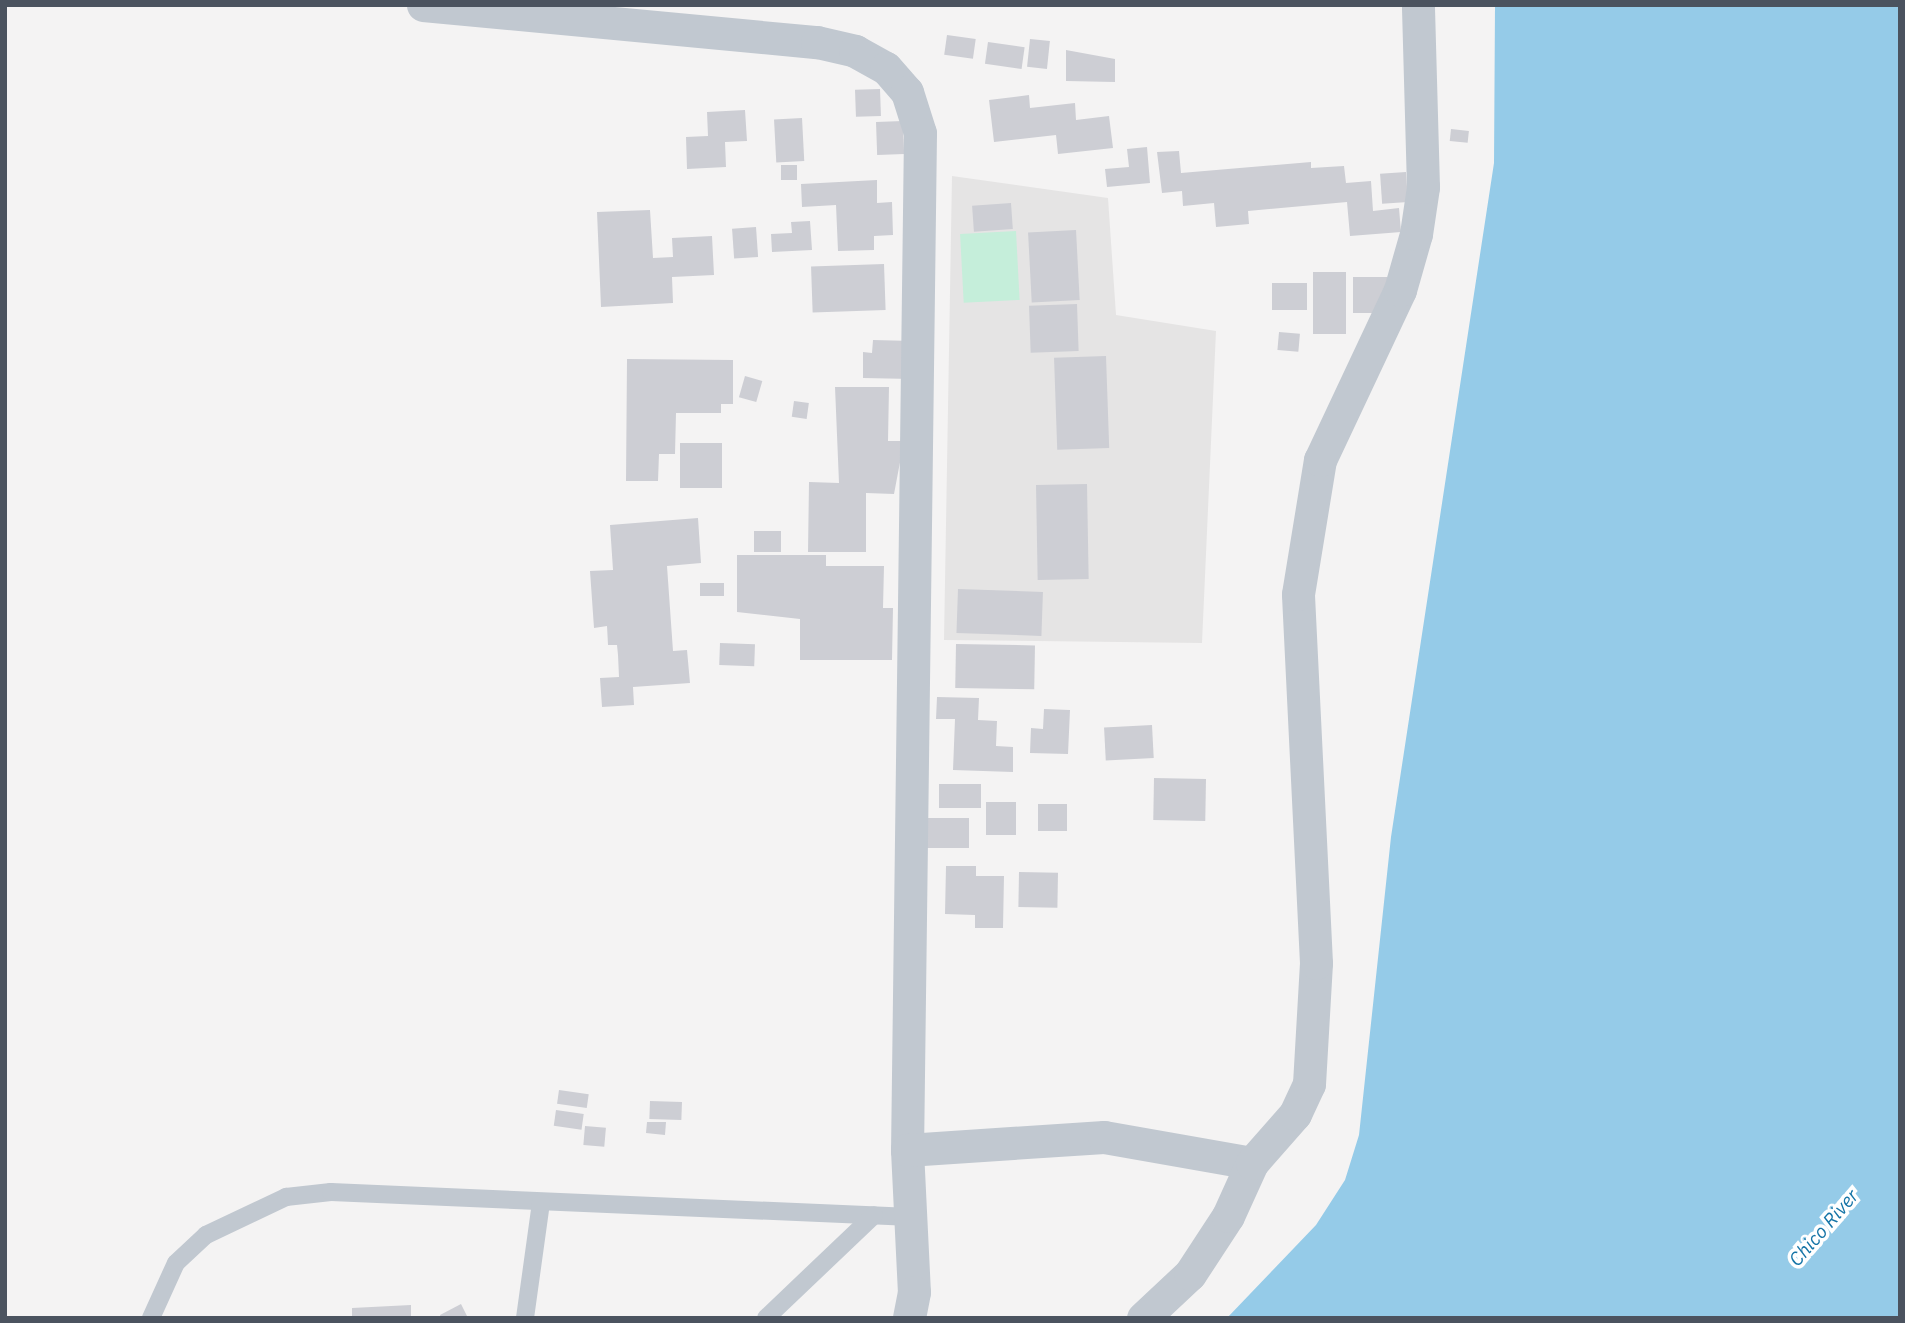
<!DOCTYPE html>
<html>
<head>
<meta charset="utf-8">
<style>
  body { margin:0 }
  #map { position:relative; width:1905px; height:1323px; overflow:hidden; background:#f4f3f3; font-family:"IBM Plex Sans",sans-serif }
  div>[style] { position:absolute }
  [style*='--x'] { left:calc(var(--x)*1px); top:calc(var(--y)*1px); width:calc(var(--w)*1px); rotate:calc(var(--a)*1deg) }
  .education>* { inset:0; background:#e5e4e4 }
  .green>* { inset:0; background:#c5eeda; transform-origin:0 0 }
  .water>* { inset:0; background:#95cbe8 }
  .building>* { inset:0; background:#cdced4; transform-origin:0 0 }
  .lane>* { height:18px; margin:-9px; padding:0 9px; transform-origin:9px; border-radius:9px; background:#c1c8d0 }
  .street>* { height:33px; margin:-16.5px; padding:0 16.5px; transform-origin:16.5px; border-radius:16.5px; background:#c1c8d0 }
  span { translate:-50% -50%; white-space:nowrap; text-align:center; line-height:1.15; -webkit-text-stroke:7px #fff; paint-order:stroke }
  .water-label { font-size:19px; color:#1675a7; font-style:italic }
  .frame { position:absolute; inset:0; border:7px solid #4b535f; pointer-events:none }
</style>
</head>
<body>
<div id="map">
  <div class="education">
    <div style="clip-path:polygon(952px 176px,1108px 198px,1116px 315px,1216px 331px,1202px 643px,944px 640px)"></div>
  </div>
  <div class="green">
    <div style="left:1016px;top:231px;width:69px;height:56px;rotate:87deg"></div>
  </div>
  <div class="water">
    <div style="clip-path:polygon(1495px 5px,1900px 5px,1900px 1318px,1227px 1318px,1316px 1225px,1345px 1180px,1359px 1135px,1391px 837px,1494px 163px)"></div>
  </div>
  <div class="building">
    <div style="left:947px;top:35px;width:29px;height:20px;rotate:8deg"></div>
    <div style="left:1030px;top:39px;width:20px;height:28px;rotate:6deg"></div>
    <div style="left:988px;top:42px;width:37px;height:22px;rotate:8deg"></div>
    <div style="clip-path:polygon(1066px 50px,1115px 59px,1115px 82px,1066px 81px)"></div>
    <div style="left:880px;top:89px;width:27px;height:25px;rotate:88deg"></div>
    <div style="clip-path:polygon(1029px 95px,1030px 108px,1075px 103px,1076px 120px,1109px 116px,1113px 148px,1058px 154px,1056px 135px,994px 142px,989px 100px)"></div>
    <div style="clip-path:polygon(745px 110px,747px 141px,725px 142px,726px 167px,687px 169px,686px 137px,708px 136px,707px 112px)"></div>
    <div style="left:802px;top:118px;width:43px;height:28px;rotate:87deg"></div>
    <div style="left:903px;top:121px;width:33px;height:27px;rotate:88deg"></div>
    <div style="left:1451px;top:129px;width:18px;height:12px;rotate:6deg"></div>
    <div style="clip-path:polygon(1147px 147px,1150px 183px,1107px 187px,1105px 169px,1129px 167px,1127px 149px)"></div>
    <div style="clip-path:polygon(1179px 151px,1181px 173px,1311px 162px,1311px 168px,1344px 166px,1346px 183px,1371px 181px,1373px 211px,1399px 208px,1401px 232px,1350px 236px,1347px 202px,1248px 211px,1249px 224px,1216px 227px,1214px 203px,1183px 206px,1182px 191px,1162px 193px,1157px 152px)"></div>
    <div style="left:781px;top:165px;width:16px;height:15px"></div>
    <div style="left:1406px;top:172px;width:30px;height:26px;rotate:86deg"></div>
    <div style="clip-path:polygon(877px 180px,877px 203px,892px 202px,893px 235px,874px 236px,874px 250px,838px 251px,836px 205px,802px 207px,801px 184px)"></div>
    <div style="left:1011px;top:203px;width:26px;height:39px;rotate:86deg"></div>
    <div style="clip-path:polygon(650px 210px,653px 258px,673px 257px,672px 238px,712px 236px,714px 275px,672px 277px,673px 303px,601px 307px,597px 212px)"></div>
    <div style="clip-path:polygon(810px 221px,812px 250px,772px 252px,771px 234px,792px 233px,791px 222px)"></div>
    <div style="left:756px;top:227px;width:30px;height:24px;rotate:86deg"></div>
    <div style="left:1076px;top:230px;width:70px;height:48px;rotate:87deg"></div>
    <div style="left:884px;top:264px;width:46px;height:73px;rotate:88deg"></div>
    <div style="left:1313px;top:272px;width:33px;height:62px"></div>
    <div style="left:1353px;top:277px;width:34px;height:36px"></div>
    <div style="left:1272px;top:283px;width:35px;height:27px"></div>
    <div style="left:1077px;top:304px;width:47px;height:48px;rotate:88deg"></div>
    <div style="left:1279px;top:332px;width:21px;height:18px;rotate:5deg"></div>
    <div style="clip-path:polygon(873px 340px,913px 341px,912px 379px,863px 378px,863px 352px,872px 353px)"></div>
    <div style="left:1106px;top:356px;width:92px;height:52px;rotate:88deg"></div>
    <div style="clip-path:polygon(627px 359px,733px 360px,733px 404px,721px 404px,721px 413px,676px 413px,675px 454px,659px 454px,658px 481px,626px 481px)"></div>
    <div style="left:745px;top:376px;width:18px;height:22px;rotate:16deg"></div>
    <div style="clip-path:polygon(835px 387px,889px 387px,888px 441px,904px 441px,894px 494px,866px 493px,866px 552px,808px 552px,809px 482px,839px 483px)"></div>
    <div style="left:794px;top:401px;width:15px;height:16px;rotate:8deg"></div>
    <div style="left:680px;top:443px;width:42px;height:45px"></div>
    <div style="left:1087px;top:484px;width:95px;height:51px;rotate:89deg"></div>
    <div style="clip-path:polygon(698px 518px,701px 563px,667px 566px,673px 651px,687px 650px,690px 683px,633px 687px,634px 705px,602px 707px,600px 678px,619px 677px,618px 655px,617px 645px,608px 645px,607px 626px,594px 628px,590px 571px,613px 570px,610px 525px)"></div>
    <div style="left:781px;top:531px;width:21px;height:27px;rotate:90deg"></div>
    <div style="clip-path:polygon(737px 555px,826px 555px,826px 566px,884px 566px,883px 608px,893px 608px,892px 660px,800px 660px,800px 619px,737px 612px)"></div>
    <div style="left:700px;top:583px;width:24px;height:13px"></div>
    <div style="left:958px;top:589px;width:85px;height:44px;rotate:2deg"></div>
    <div style="left:720px;top:643px;width:35px;height:22px;rotate:2deg"></div>
    <div style="left:956px;top:644px;width:79px;height:44px;rotate:1deg"></div>
    <div style="clip-path:polygon(937px 697px,979px 698px,978px 720px,997px 721px,996px 746px,1013px 747px,1013px 772px,953px 770px,955px 719px,936px 719px)"></div>
    <div style="clip-path:polygon(1044px 709px,1070px 710px,1068px 754px,1030px 753px,1031px 728px,1043px 729px)"></div>
    <div style="left:1152px;top:725px;width:33px;height:48px;rotate:87deg"></div>
    <div style="left:1154px;top:778px;width:52px;height:42px;rotate:1deg"></div>
    <div style="left:939px;top:784px;width:42px;height:24px"></div>
    <div style="left:986px;top:802px;width:30px;height:33px"></div>
    <div style="left:1038px;top:804px;width:29px;height:27px"></div>
    <div style="left:921px;top:818px;width:48px;height:30px"></div>
    <div style="clip-path:polygon(946px 866px,976px 866px,976px 876px,1004px 876px,1003px 928px,975px 928px,975px 915px,945px 914px)"></div>
    <div style="left:1019px;top:872px;width:39px;height:35px;rotate:1deg"></div>
    <div style="left:559px;top:1090px;width:30px;height:14px;rotate:8deg"></div>
    <div style="left:650px;top:1101px;width:32px;height:18px;rotate:2deg"></div>
    <div style="left:556px;top:1110px;width:28px;height:16px;rotate:8deg"></div>
    <div style="clip-path:polygon(647px 1122px,666px 1122px,665px 1135px,646px 1133px)"></div>
    <div style="left:585px;top:1126px;width:21px;height:19px;rotate:5deg"></div>
    <div style="clip-path:polygon(461px 1304px,468px 1318px,441px 1318px,440px 1315px)"></div>
    <div style="clip-path:polygon(411px 1305px,411px 1318px,352px 1318px,352px 1308px)"></div>
  </div>
  <div class="lane">
    <div style="--x:151;--y:1318;--w:60;--a:-65.6"></div>
    <div style="--x:176;--y:1263;--w:41;--a:-43"></div>
    <div style="--x:206;--y:1235;--w:89;--a:-25.4"></div>
    <div style="--x:286;--y:1197;--w:45;--a:-6.3"></div>
    <div style="--x:331;--y:1192;--w:581;--a:2.47"></div>
    <div style="--x:525;--y:1318;--w:117;--a:-82.1"></div>
    <div style="--x:766;--y:1318;--w:149;--a:-43.6"></div>
  </div>
  <div class="street">
    <div style="--x:423;--y:5;--w:396;--a:5.4"></div>
    <div style="--x:817;--y:42;--w:39;--a:13"></div>
    <div style="--x:855;--y:51;--w:35;--a:29"></div>
    <div style="--x:886;--y:68;--w:32;--a:49"></div>
    <div style="--x:907;--y:92;--w:43;--a:72.4"></div>
    <div style="--x:920;--y:133;--w:1017;--a:90.73"></div>
    <div style="--x:907;--y:1150;--w:142;--a:87.2"></div>
    <div style="--x:914;--y:1292;--w:26;--a:101"></div>
    <div style="--x:907;--y:1150;--w:197;--a:-3.8"></div>
    <div style="--x:1104;--y:1137;--w:150;--a:10"></div>
    <div style="--x:1143;--y:1318;--w:64;--a:-43.1"></div>
    <div style="--x:1190;--y:1274;--w:69;--a:-56.8"></div>
    <div style="--x:1228;--y:1216;--w:58;--a:-65.6"></div>
    <div style="--x:1252;--y:1163;--w:65;--a:-48.7"></div>
    <div style="--x:1295;--y:1114;--w:33;--a:-65"></div>
    <div style="--x:1309;--y:1084;--w:121;--a:-86.7"></div>
    <div style="--x:1316;--y:963;--w:369;--a:-92.8"></div>
    <div style="--x:1298;--y:594;--w:136;--a:-80.7"></div>
    <div style="--x:1320;--y:460;--w:188;--a:-64.8"></div>
    <div style="--x:1400;--y:290;--w:58;--a:-74.1"></div>
    <div style="--x:1416;--y:234;--w:48;--a:-81.5"></div>
    <div style="--x:1423;--y:187;--w:182;--a:-91.6"></div>
  </div>
  <div class="water-label">
    <span style="left:1824px;top:1228px;rotate:-49deg">Chico River</span>
  </div>
  <div class="frame"></div>
</div>
</body>
</html>
